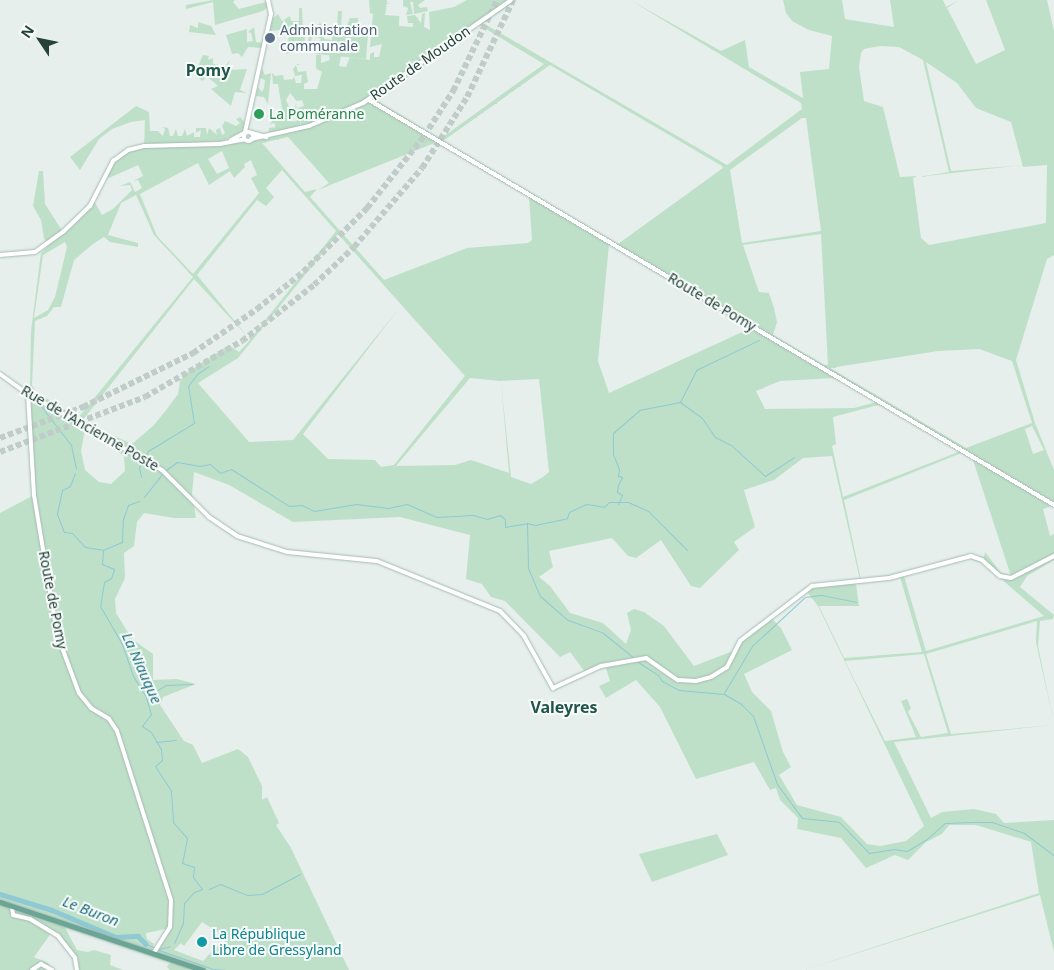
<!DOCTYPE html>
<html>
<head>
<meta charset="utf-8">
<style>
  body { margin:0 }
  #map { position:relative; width:1054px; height:970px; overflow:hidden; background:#e6efeb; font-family:"Noto Sans",sans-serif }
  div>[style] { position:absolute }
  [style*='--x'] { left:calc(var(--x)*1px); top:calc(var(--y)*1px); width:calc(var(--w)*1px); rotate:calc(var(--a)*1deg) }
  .green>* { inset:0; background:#bfe0c8 }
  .stream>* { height:1px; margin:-0.5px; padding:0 0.5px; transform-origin:0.5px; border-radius:0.5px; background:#8ec9d4 }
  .river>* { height:4.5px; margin:-2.25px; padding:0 2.25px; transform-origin:2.25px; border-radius:2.25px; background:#8ec9d4 }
  .highway-tunnel>* { height:5.5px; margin-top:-2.75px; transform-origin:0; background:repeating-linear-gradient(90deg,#bfccc8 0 5.5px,transparent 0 8.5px) }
  .roads { filter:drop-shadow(0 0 1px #a4bbb3) drop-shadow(0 0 1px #a4bbb3) }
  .secondary>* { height:4px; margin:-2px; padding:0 2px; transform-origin:2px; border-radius:2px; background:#fff }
  .secondary>.ring { margin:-2px; padding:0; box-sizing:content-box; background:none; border:4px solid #fff; border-radius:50% }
  .primary>* { height:4.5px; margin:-2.25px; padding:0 2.25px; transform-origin:2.25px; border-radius:2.25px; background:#6aa596 }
  .dots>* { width:14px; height:14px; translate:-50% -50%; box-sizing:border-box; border:2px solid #f7fbf9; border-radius:50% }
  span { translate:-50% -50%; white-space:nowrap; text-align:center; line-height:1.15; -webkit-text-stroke:4px #f7fbf9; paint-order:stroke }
  .service-label { font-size:14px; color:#4e5e75 }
  .left { translate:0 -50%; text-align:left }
  .street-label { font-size:14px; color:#24423a }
  .leisure-label { font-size:14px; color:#27864d }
  .culture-label { font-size:14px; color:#0d838f }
  .water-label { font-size:15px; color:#1c6f80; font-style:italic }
  .quarter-label { font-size:16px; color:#1f5548; font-weight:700 }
  .north { position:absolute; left:15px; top:15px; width:50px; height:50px; -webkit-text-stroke:4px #f7fbf9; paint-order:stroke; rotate:304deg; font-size:14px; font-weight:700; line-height:20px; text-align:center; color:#24423a }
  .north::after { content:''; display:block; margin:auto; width:18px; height:22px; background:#24423a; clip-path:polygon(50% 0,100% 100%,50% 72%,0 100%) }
</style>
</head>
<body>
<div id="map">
  <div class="green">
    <div style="clip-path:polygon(213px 0,235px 0,233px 2px,239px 9px,266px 2px,268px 7px,263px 11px,215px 25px,213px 2px,186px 9px,186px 5px)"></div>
    <div style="clip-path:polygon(evenodd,369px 0,387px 0,385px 15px,399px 16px,399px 26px,413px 27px,413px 23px,408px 23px,407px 16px,415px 15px,421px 23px,422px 14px,425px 13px,424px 27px,430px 30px,429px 12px,454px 7px,467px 0,517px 0,483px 23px,727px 165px,802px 109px,801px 103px,630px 0,721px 51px,745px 40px,749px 67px,803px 98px,800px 72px,829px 69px,832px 36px,809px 30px,792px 21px,786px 13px,783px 0,842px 0,845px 19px,894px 27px,890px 0,943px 0,946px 7px,959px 0,947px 8px,976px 64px,1005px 50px,986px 0,1047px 0,1054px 31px,1054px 255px,1047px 259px,1016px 360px,1035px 423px,1054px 470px,1054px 505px,1043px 509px,1050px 536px,1054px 534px,1054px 560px,1027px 576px,1020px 587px,1054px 615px,1053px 619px,1040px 621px,1038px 646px,1054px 723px,1036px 642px,1037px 621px,926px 654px,951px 734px,1054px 725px,894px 742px,931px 818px,942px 812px,974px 809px,996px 814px,1004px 823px,1054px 820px,1054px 952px,1040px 895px,804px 970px,1039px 893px,1031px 842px,976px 825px,949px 825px,942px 834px,926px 842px,908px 860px,895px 855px,866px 868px,841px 838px,797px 829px,798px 818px,780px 800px,776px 788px,770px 790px,754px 762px,696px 779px,660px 707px,636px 680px,606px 698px,599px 686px,610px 681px,605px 665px,585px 672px,570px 652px,560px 657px,505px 601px,491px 597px,482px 584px,466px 579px,470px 535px,400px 517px,293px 522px,229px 485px,194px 472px,192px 494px,196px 518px,174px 518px,144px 513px,137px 522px,134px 546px,124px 553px,125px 578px,115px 599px,116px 613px,132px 639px,153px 654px,153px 680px,177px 679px,196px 684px,163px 697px,160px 705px,184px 741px,193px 745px,202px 763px,238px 749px,248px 757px,262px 786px,262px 800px,267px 797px,279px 823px,276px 825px,291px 848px,349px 970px,170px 970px,167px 967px,172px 960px,63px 924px,77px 950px,88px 952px,94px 950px,111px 955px,110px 965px,123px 970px,77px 970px,76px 963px,52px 932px,34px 957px,48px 963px,51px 970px,0 970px,0 513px,34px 495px,29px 395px,133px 451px,34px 394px,30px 387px,31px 331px,41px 253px,54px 240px,48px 244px,44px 238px,41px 220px,33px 206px,39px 171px,43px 171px,45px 204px,63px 232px,94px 201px,102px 215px,113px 209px,132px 190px,130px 185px,120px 186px,130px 182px,135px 192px,142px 188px,138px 180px,133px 181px,143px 176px,138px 165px,109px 178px,105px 176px,121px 155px,137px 148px,250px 142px,312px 127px,302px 127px,300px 121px,300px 127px,269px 135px,269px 128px,276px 127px,274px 123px,269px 125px,272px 122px,269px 116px,283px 115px,278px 84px,273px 84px,272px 73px,275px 76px,283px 75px,284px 80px,293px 79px,294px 76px,296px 83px,301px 83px,302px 75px,295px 76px,293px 69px,297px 64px,302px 64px,296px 65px,298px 72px,306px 71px,308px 82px,304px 84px,304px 89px,317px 89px,322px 72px,316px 68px,316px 55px,321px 55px,321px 63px,330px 60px,329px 55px,341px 56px,339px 66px,346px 67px,350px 57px,370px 60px,370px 54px,374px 52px,374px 57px,379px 57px,382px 44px,370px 47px,373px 14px,370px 13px,369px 0,478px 20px,479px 25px,544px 64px,440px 139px,376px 100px,478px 25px,478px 20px,369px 0,880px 46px,899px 47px,923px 60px,949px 172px,918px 177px,1023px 165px,951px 171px,926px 62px,957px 83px,976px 108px,1011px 122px,1023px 167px,1047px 165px,1046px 223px,929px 245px,921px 238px,913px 178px,917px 176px,900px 177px,883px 107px,864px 101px,859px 67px,861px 53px,864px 49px,880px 46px,369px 0,550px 65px,722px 166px,723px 168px,618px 244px,443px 141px,550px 65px,369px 0,290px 93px,297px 101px,302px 100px,304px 106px,298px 108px,300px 115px,307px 114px,308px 119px,304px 120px,296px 116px,297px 121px,293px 122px,290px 115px,297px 113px,296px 103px,295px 108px,290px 109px,286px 100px,290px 93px,369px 0,802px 118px,806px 118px,821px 231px,742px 243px,730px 170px,802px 118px,369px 0,288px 137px,329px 183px,318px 190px,437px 142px,529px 197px,532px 240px,528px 243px,467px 248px,384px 280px,310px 197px,317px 189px,305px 192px,262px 143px,288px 137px,369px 0,222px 151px,229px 168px,217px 174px,208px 159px,222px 151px,369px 0,251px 160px,257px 175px,251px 178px,259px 193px,193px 274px,157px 236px,140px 194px,198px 163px,209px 185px,230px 171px,234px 178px,245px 167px,244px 164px,251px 160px,369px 0,282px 170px,336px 231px,252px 337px,249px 335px,250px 340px,239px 352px,229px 345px,186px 373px,180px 381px,178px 394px,167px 409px,154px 425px,132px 444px,82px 421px,194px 279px,247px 336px,197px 275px,257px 200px,266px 206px,274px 197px,266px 188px,282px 170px,369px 0,136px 195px,154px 235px,193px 277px,78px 418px,36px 392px,32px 385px,35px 321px,47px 316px,54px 307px,61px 307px,74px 260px,93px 244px,104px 237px,110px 242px,138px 247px,138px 243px,108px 235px,121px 203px,136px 195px,369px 0,338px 234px,465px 376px,394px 465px,381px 467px,375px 460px,328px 459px,303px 434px,400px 307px,293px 440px,249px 442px,198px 383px,238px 358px,338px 234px,369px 0,821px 234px,828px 365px,824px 365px,773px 335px,777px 322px,774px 308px,769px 293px,759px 292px,743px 245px,821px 234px,369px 0,65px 242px,67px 247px,55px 297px,48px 310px,34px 318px,43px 255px,65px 242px,369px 0,609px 244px,751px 327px,751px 328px,609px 393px,598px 361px,609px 244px,369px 0,979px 349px,1012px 361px,1032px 423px,966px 448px,830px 368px,938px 351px,979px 349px,369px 0,470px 378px,500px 381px,539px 379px,549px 472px,543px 477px,531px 484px,511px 477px,501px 382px,509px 473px,471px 460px,455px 465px,396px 466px,470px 378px,369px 0,836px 378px,877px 402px,854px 408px,765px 409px,756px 391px,780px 381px,836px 378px,369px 0,882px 404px,961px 451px,843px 497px,832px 446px,836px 444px,833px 417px,882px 404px,369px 0,1032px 426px,1044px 450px,1033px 454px,1025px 429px,1032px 426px,369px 0,85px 429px,124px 456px,125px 471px,111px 484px,99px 482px,85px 470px,81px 451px,85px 429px,369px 0,964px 452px,972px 457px,1011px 576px,1001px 573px,985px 552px,984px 557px,964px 555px,902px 573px,861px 580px,844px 500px,964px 452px,369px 0,832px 456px,860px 580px,817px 584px,804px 588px,818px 606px,924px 826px,906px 841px,880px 846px,867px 844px,841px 817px,797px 805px,779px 775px,791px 767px,783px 752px,771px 711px,752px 692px,744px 674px,792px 650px,781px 628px,772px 619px,746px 637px,733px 651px,694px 666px,664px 626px,644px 612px,634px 609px,627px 613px,631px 630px,626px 644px,603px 623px,570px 613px,550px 586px,539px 577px,553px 567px,549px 551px,612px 538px,628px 556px,636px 558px,661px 540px,691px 586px,700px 588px,739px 550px,734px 542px,755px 527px,744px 490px,774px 480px,803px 458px,832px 456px,369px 0,968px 558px,984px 564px,1044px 616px,926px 651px,904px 576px,968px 558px,369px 0,900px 577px,922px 652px,844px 658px,819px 606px,859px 606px,856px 584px,900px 577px,369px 0,924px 654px,948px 733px,921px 737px,908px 712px,911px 708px,907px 699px,901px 701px,916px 737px,885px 741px,845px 661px,924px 654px,369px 0,202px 922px,227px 938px,220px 948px,217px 946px,203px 961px,174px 950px,181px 943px,184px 946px,202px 922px,369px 0,166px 929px,155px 949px,152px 949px,154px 944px,147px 939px,146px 933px,166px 929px)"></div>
    <div style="clip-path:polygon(403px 0,425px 0,418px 5px,420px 8px,427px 7px,428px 11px,414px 14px,413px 2px,410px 2px,413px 14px,406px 15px,408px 8px,403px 6px)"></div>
    <div style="clip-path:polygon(299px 8px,302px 8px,303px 33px,312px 34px,311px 45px,307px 46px,309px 37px,305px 36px,304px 48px,286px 54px,290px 29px,269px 31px,270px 21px,278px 14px,282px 21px,290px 16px,291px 21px,299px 21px)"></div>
    <div style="clip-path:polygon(338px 11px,342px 11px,341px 27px,346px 28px,350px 18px,358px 18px,359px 32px,367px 32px,369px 22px,366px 59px,316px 54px,315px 50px,325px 53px,325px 48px,330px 48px,325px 44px,317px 47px,321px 38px,314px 37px,314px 34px,320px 22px,323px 28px,318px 36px,324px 33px,324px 39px,332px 40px,333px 34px,337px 33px,345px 37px,343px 32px,326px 30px,327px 24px,337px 30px)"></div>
    <div style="clip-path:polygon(198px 22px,211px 26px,216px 35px,189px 32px,190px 25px,198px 28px)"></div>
    <div style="clip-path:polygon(254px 27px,256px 42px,263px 43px,262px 48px,248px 47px,242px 57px,238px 53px,232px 54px,226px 35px,247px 29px,247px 42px,253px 41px,251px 33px,248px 32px)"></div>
    <div style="clip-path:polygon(203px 55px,209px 56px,208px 60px,213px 58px,213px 64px,219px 65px,226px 65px,230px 60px,225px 74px,230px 70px,247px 69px,240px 90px,247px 93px,235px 92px,231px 106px,211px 89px,218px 86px,215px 83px,207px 77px,202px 81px,195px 73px)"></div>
    <div style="clip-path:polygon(262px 68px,265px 75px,271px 73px,268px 104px,264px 97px,256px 96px,258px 87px,262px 92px,264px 88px,265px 80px,260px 78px)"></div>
    <div style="clip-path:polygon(136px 106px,149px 112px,150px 131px,158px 131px,163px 136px,165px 129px,162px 127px,168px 128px,170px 136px,173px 136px,176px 129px,178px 136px,182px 136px,185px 129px,187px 136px,194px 132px,194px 137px,200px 137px,201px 130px,196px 133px,196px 128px,206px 128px,207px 135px,209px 128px,217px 135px,216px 130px,220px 128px,222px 135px,225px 133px,222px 126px,225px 121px,236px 126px,240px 123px,236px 119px,240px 117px,246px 124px,244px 131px,223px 141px,144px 146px,145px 120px,131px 122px,112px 129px,99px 139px,80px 170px,70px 157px)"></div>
    <div style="clip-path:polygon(717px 834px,728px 855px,652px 882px,639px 854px)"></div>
  </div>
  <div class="stream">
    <div style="--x:37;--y:401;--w:56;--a:52.3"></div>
    <div style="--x:71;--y:445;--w:24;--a:78"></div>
    <div style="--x:680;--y:402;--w:36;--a:-63"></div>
    <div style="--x:696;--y:370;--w:70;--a:-25.5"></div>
    <div style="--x:145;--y:456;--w:6;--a:-59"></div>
    <div style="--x:148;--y:451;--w:54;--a:-31.3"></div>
    <div style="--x:194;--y:423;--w:37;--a:-99"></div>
    <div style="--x:188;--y:386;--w:15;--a:-53"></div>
    <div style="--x:197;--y:374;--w:14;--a:-34"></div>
    <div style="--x:166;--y:470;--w:14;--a:-36"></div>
    <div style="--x:177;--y:462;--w:23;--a:10"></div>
    <div style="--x:200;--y:466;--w:10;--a:-11"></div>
    <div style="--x:210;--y:464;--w:13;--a:42"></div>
    <div style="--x:220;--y:473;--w:12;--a:-20"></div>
    <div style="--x:231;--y:469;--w:69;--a:32.5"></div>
    <div style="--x:289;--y:506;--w:13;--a:-4"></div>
    <div style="--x:302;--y:505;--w:13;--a:27"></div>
    <div style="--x:314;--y:511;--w:43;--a:-9.5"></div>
    <div style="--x:356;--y:504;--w:32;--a:7"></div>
    <div style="--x:388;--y:508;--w:19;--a:-12"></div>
    <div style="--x:407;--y:504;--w:32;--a:24"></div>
    <div style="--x:436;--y:517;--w:37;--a:-3"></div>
    <div style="--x:473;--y:515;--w:15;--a:16"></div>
    <div style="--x:487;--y:519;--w:14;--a:-17"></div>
    <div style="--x:500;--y:515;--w:6;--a:39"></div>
    <div style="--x:505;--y:519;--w:8;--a:90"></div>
    <div style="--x:505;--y:527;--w:22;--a:-10"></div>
    <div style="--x:527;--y:523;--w:45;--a:88.7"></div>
    <div style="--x:528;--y:568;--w:30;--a:67"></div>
    <div style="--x:540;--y:596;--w:37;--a:41"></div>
    <div style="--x:568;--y:620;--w:37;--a:20"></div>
    <div style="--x:603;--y:633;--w:40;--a:39"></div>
    <div style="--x:75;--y:473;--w:14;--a:111"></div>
    <div style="--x:70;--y:486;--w:9;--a:153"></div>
    <div style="--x:62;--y:490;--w:25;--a:102"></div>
    <div style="--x:57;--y:514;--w:19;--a:69"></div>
    <div style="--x:64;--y:532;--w:8;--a:7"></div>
    <div style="--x:72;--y:533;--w:19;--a:47"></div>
    <div style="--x:85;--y:547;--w:18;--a:9"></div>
    <div style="--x:103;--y:550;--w:21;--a:-23"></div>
    <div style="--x:122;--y:542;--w:23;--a:-88"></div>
    <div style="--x:123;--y:519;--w:15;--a:-70"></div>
    <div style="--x:128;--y:505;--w:12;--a:-20"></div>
    <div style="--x:141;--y:477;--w:10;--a:-101"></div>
    <div style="--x:139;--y:467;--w:7;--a:-56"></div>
    <div style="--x:144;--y:497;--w:29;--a:-52"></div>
    <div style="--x:618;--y:504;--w:10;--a:-66"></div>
    <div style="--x:622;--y:495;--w:6;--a:-149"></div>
    <div style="--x:617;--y:492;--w:7;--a:-82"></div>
    <div style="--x:618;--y:485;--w:9;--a:-63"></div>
    <div style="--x:622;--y:477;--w:4;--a:-166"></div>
    <div style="--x:618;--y:476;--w:7;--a:-82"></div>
    <div style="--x:619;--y:469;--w:16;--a:-112"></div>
    <div style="--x:613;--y:454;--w:21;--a:-90"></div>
    <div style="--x:613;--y:433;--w:35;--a:-41"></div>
    <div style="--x:639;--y:410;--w:42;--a:-11"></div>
    <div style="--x:680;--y:402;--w:27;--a:36"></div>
    <div style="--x:702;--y:418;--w:23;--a:56"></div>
    <div style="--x:715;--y:437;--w:18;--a:27"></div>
    <div style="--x:731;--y:445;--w:46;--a:42.4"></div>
    <div style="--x:765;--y:476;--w:35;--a:-33"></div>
    <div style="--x:527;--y:523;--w:8;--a:14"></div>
    <div style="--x:535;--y:525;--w:33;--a:-12"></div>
    <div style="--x:567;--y:518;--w:6;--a:-72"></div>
    <div style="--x:569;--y:512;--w:19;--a:-25"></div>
    <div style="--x:586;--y:504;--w:18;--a:9"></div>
    <div style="--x:604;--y:507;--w:7;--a:-45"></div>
    <div style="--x:609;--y:502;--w:19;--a:0"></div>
    <div style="--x:628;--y:502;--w:22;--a:24"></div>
    <div style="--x:648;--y:511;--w:55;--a:45"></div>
    <div style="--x:103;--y:550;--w:14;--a:94"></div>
    <div style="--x:102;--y:564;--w:13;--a:23"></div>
    <div style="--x:114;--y:569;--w:9;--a:108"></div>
    <div style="--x:111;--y:578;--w:8;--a:150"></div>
    <div style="--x:104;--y:582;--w:24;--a:99"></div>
    <div style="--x:100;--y:606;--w:44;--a:59.9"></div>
    <div style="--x:122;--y:644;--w:34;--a:71"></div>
    <div style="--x:133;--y:676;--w:25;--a:58"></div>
    <div style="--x:146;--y:697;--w:18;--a:74"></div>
    <div style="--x:151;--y:714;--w:15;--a:127"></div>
    <div style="--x:142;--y:726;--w:11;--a:34"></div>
    <div style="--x:151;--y:732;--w:20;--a:60"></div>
    <div style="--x:161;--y:749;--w:11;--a:85"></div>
    <div style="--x:162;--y:760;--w:9;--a:139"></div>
    <div style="--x:155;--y:766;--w:30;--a:57"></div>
    <div style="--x:171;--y:791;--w:31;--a:86"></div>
    <div style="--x:173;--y:822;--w:21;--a:49"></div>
    <div style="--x:187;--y:838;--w:25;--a:101"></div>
    <div style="--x:182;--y:863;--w:13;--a:18"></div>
    <div style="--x:194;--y:867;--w:10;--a:96"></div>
    <div style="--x:193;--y:877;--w:15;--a:53"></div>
    <div style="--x:202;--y:889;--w:9;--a:159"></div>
    <div style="--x:194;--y:892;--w:15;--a:132"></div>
    <div style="--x:184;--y:903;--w:20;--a:93"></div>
    <div style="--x:183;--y:923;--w:22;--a:114"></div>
    <div style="--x:638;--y:662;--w:24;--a:33"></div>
    <div style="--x:658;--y:675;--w:7;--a:56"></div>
    <div style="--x:662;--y:681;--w:19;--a:28"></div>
    <div style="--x:679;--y:690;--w:45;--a:5.1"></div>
    <div style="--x:724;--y:694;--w:20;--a:30"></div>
    <div style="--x:741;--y:704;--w:17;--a:45"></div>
    <div style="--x:753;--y:716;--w:72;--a:70.6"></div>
    <div style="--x:777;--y:784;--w:42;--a:53.7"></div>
    <div style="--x:802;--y:818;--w:37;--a:6"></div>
    <div style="--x:839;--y:822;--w:43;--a:45.9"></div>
    <div style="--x:869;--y:853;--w:24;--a:-9"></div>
    <div style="--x:893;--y:849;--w:14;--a:8"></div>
    <div style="--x:907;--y:851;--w:23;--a:-31"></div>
    <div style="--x:927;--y:839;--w:24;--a:-42"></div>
    <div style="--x:945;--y:823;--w:34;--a:-2"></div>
    <div style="--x:979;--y:822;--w:13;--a:0"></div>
    <div style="--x:992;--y:822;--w:34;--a:19"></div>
    <div style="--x:1024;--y:833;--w:38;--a:37"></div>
    <div style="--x:724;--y:693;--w:55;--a:-59.2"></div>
    <div style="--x:752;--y:646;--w:72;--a:-42.8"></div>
    <div style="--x:805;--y:597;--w:16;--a:-7"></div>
    <div style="--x:821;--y:595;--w:36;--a:11"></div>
    <div style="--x:146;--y:697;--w:23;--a:-31"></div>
    <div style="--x:166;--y:685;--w:26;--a:-2"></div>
    <div style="--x:156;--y:742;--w:20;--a:-6"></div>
    <div style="--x:209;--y:889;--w:12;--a:-24"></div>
    <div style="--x:220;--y:884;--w:29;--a:22"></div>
    <div style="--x:247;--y:895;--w:15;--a:-4"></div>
    <div style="--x:262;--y:894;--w:43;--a:-27.8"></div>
    <div style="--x:146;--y:944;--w:10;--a:24"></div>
    <div style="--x:159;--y:949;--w:11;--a:-15"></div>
    <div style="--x:159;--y:950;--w:57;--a:19.4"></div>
    <div style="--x:213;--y:969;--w:14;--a:4"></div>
  </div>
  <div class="river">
    <div style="--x:0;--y:894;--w:54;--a:17.1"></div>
    <div style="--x:52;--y:910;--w:69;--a:22.9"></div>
    <div style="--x:116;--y:937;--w:22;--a:-3"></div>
    <div style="--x:138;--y:936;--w:11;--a:45"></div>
  </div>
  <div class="highway-tunnel">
    <div style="--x:0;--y:438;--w:89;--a:-20.5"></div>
    <div style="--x:83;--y:407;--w:123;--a:-26.1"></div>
    <div style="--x:193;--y:353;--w:78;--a:-34.5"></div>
    <div style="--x:257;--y:309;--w:59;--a:-38.8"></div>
    <div style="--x:303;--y:272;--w:91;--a:-45"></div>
    <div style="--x:367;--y:208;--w:92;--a:-51.6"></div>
    <div style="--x:424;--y:136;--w:54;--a:-57.2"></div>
    <div style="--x:453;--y:91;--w:101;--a:-64.2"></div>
    <div style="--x:0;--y:452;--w:155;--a:-20.8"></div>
    <div style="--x:145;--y:397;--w:112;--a:-30"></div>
    <div style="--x:242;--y:341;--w:91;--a:-37.9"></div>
    <div style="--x:314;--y:285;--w:55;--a:-43.5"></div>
    <div style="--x:354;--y:247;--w:104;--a:-49.3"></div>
    <div style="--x:422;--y:168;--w:84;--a:-57.6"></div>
    <div style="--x:467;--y:97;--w:107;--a:-64.6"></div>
  </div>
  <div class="roads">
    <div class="secondary">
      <div style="--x:369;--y:100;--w:796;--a:30.59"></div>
      <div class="ring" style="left:243.5px;top:131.5px;width:5px;height:5px"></div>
      <div style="--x:245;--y:132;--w:121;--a:-77.6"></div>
      <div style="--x:271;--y:14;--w:14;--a:-102"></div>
      <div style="--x:252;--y:133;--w:15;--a:16"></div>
      <div style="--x:251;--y:139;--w:59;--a:-12.6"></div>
      <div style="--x:309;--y:126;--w:59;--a:-23.1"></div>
      <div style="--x:363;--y:103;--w:180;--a:-34.8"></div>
      <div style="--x:231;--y:140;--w:15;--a:-28"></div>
      <div style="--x:0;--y:255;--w:35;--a:-5"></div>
      <div style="--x:35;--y:252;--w:34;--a:-36"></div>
      <div style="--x:63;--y:232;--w:37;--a:-44"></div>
      <div style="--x:90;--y:206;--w:51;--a:-62.9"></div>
      <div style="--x:113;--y:161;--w:19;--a:-36"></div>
      <div style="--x:128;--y:150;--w:16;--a:-14"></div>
      <div style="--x:144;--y:146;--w:76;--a:-1.5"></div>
      <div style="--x:220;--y:144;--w:25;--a:-11"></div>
      <div style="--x:0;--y:374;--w:34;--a:36"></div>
      <div style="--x:28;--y:394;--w:154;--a:29.6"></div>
      <div style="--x:162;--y:470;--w:66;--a:45"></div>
      <div style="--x:209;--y:517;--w:34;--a:34"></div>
      <div style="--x:237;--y:536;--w:52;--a:17.7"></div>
      <div style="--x:287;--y:552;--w:90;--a:5.7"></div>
      <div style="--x:377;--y:561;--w:133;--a:22.1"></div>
      <div style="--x:500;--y:611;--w:35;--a:46"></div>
      <div style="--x:524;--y:636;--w:60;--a:60.9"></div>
      <div style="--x:553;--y:688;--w:53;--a:-24.6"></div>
      <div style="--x:601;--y:666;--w:46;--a:-10.1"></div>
      <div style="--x:646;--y:658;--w:39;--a:35"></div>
      <div style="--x:678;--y:680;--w:18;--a:3"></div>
      <div style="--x:696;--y:681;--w:16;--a:-15"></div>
      <div style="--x:711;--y:677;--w:19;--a:-32"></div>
      <div style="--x:727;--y:667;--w:29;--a:-63"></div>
      <div style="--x:740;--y:641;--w:91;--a:-37.4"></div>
      <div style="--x:812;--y:586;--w:77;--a:-5.9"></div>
      <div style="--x:889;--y:578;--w:85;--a:-15"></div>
      <div style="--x:971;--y:556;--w:12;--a:20"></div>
      <div style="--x:982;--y:560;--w:24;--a:42"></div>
      <div style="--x:1000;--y:576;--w:11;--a:10"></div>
      <div style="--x:1011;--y:578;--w:48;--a:-27.1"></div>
      <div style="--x:28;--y:394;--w:101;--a:86.6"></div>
      <div style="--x:34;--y:495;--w:141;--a:80.6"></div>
      <div style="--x:57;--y:634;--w:63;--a:69.6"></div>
      <div style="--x:79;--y:693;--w:19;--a:51"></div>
      <div style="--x:91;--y:708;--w:21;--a:31"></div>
      <div style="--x:109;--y:719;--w:14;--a:56"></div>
      <div style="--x:117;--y:731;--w:177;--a:72.3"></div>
      <div style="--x:171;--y:900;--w:27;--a:92"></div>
      <div style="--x:170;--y:927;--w:31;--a:122"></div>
      <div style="--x:12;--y:906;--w:9;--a:84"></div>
      <div style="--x:13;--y:915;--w:17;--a:13"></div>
      <div style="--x:30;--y:919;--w:33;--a:31"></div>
      <div style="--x:58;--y:936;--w:28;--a:52"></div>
      <div style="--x:75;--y:958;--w:12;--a:81"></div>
      <div style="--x:32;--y:970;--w:11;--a:-34"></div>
      <div style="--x:41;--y:964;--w:13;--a:29"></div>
    </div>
    <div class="primary">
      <div style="--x:0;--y:902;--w:214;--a:18.5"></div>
    </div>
  </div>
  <div class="dots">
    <div style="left:270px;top:38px;background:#5c6f8a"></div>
    <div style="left:259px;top:114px;background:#2e9e5b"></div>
    <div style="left:202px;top:942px;background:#0f9aa8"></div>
  </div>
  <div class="service-label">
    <span class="left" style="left:280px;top:38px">Administration<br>communale</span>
  </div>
  <div class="street-label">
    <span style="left:420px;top:63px;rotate:-35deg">Route de Moudon</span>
    <span style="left:712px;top:302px;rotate:31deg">Route de Pomy</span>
    <span style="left:90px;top:428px;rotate:30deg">Rue de l'Ancienne Poste</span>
    <span style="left:53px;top:600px;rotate:79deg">Route de Pomy</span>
  </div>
  <div class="leisure-label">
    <span class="left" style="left:269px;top:114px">La Poméranne</span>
  </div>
  <div class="culture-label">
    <span class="left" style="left:212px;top:942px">La République<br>Libre de Gressyland</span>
  </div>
  <div class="water-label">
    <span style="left:142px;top:668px;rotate:66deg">La Niauque</span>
    <span style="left:91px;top:911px;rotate:21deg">Le Buron</span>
  </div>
  <div class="quarter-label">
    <span style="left:208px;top:70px">Pomy</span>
    <span style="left:564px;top:707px">Valeyres</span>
  </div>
  <div class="north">N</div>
</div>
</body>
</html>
